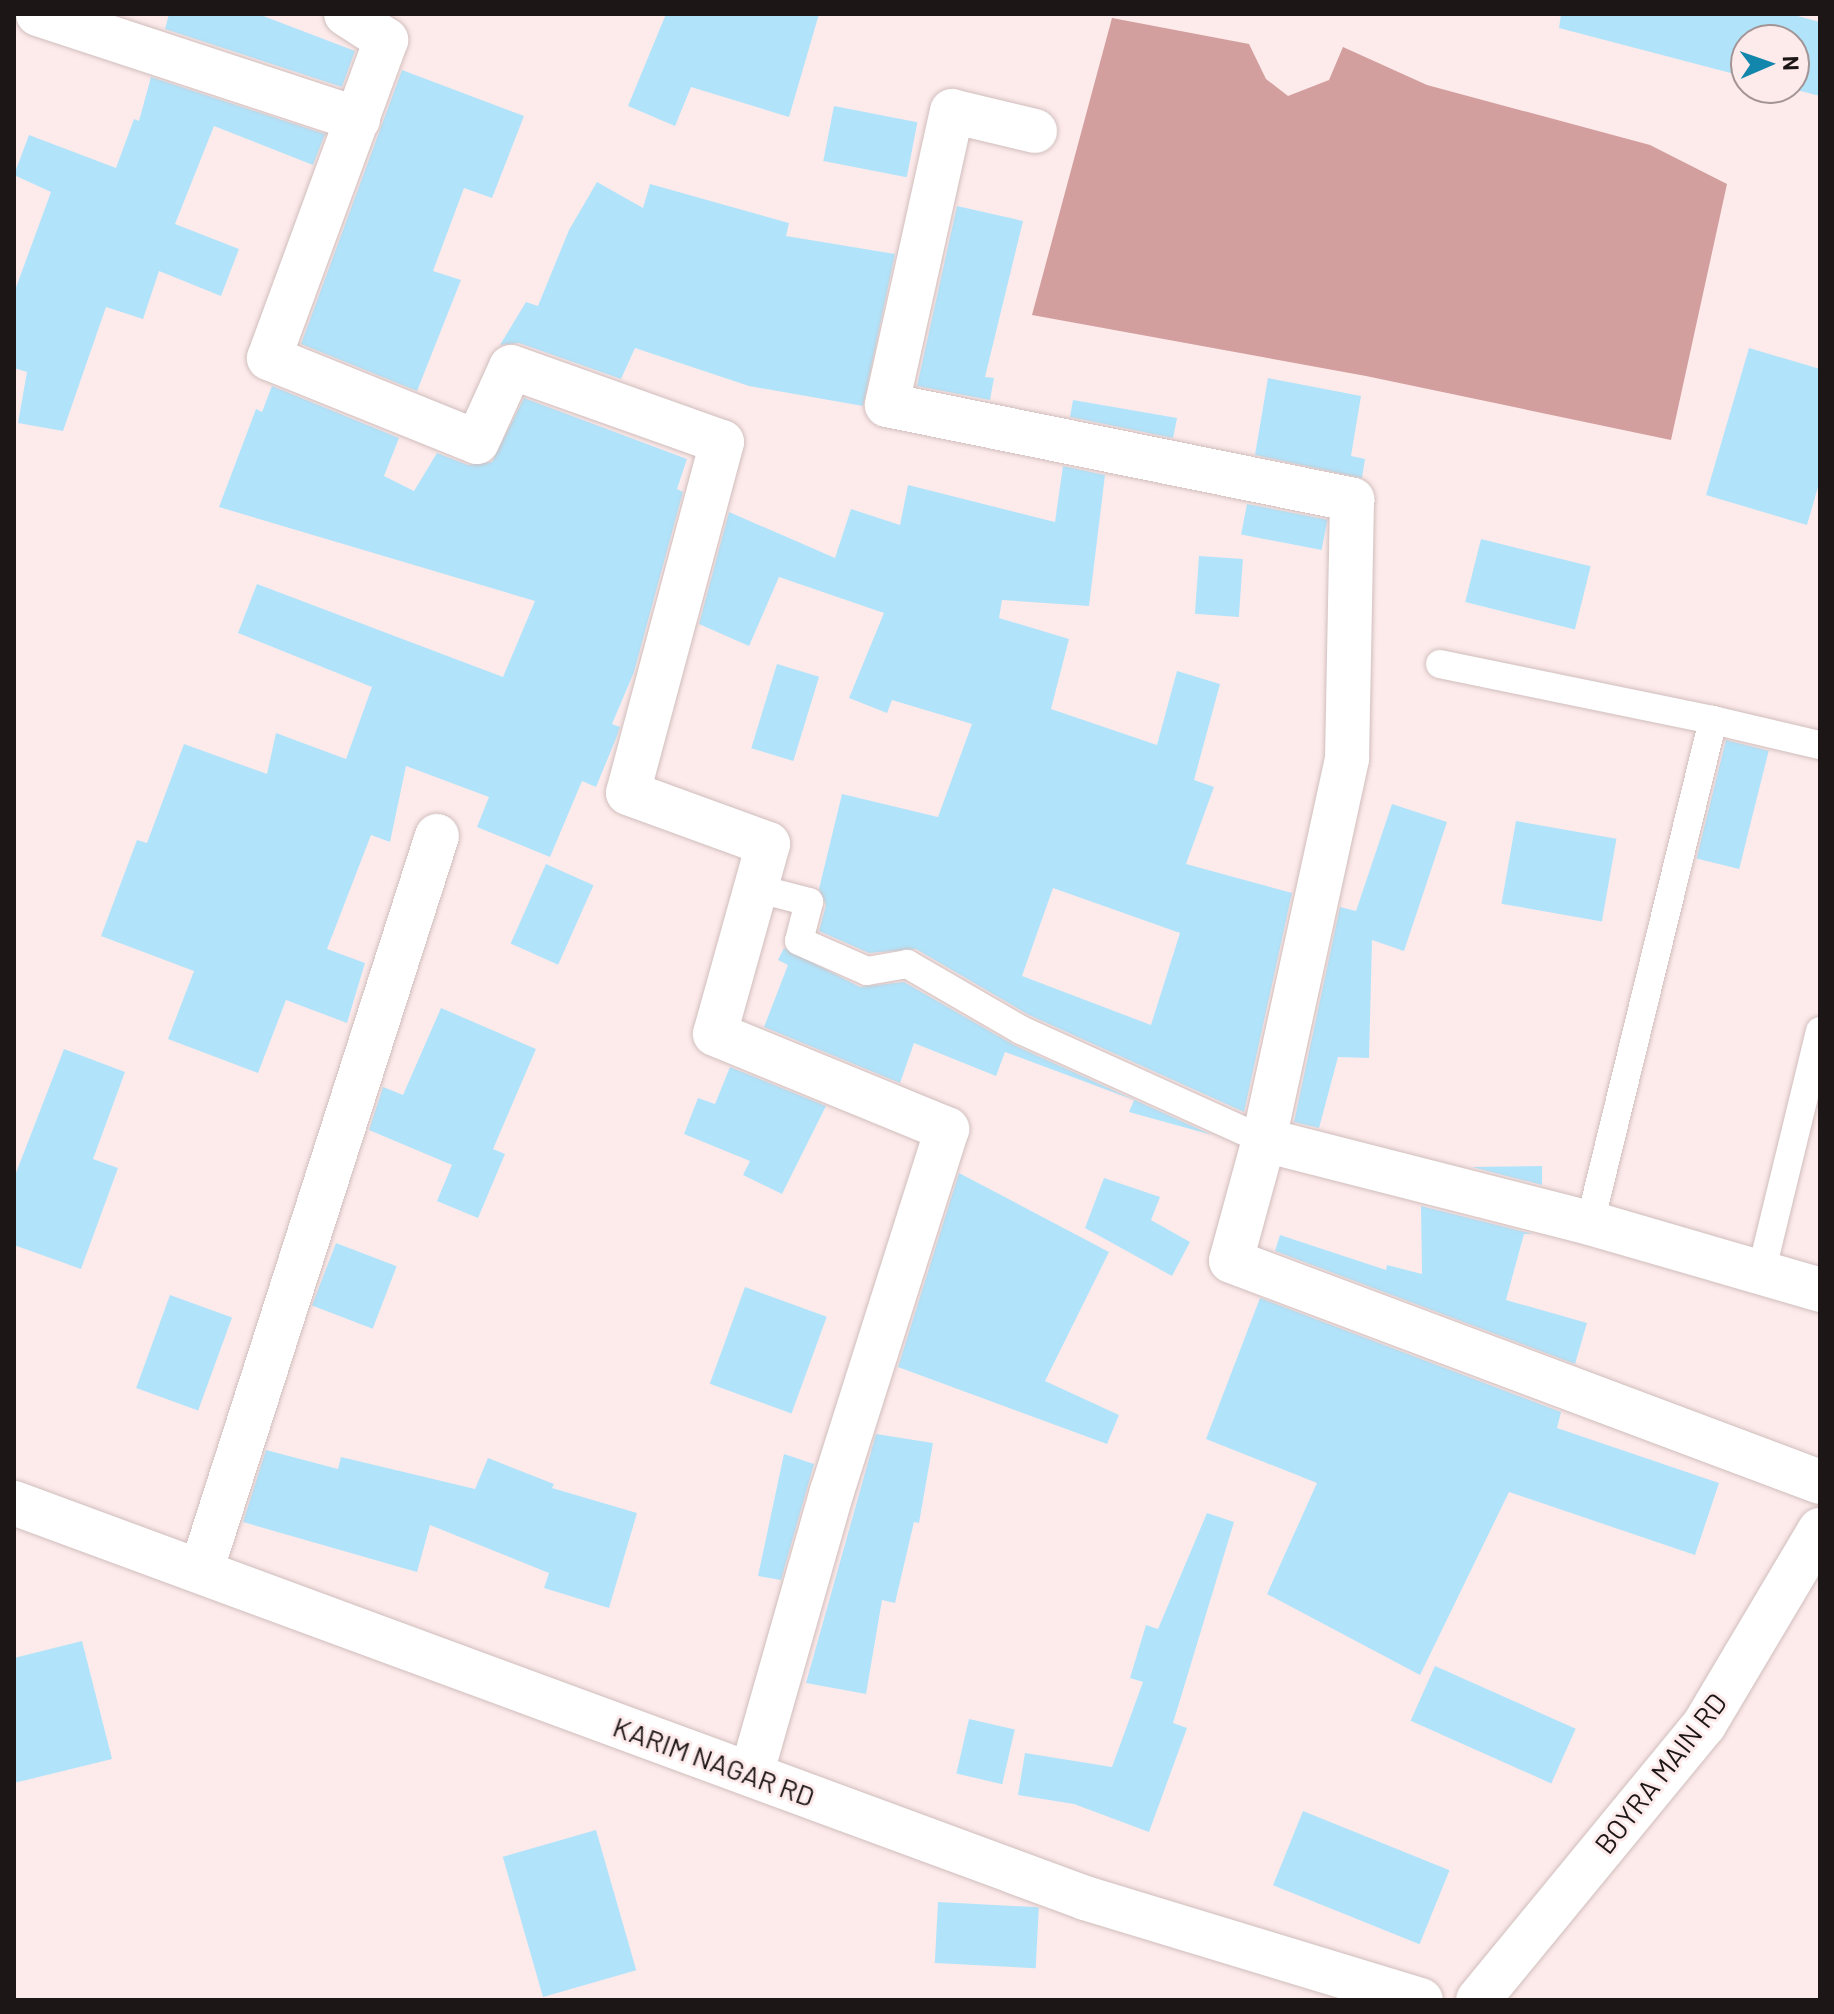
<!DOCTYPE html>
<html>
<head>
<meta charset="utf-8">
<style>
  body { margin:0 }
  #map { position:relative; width:1834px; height:2014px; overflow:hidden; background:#fdeaea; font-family:Barlow,sans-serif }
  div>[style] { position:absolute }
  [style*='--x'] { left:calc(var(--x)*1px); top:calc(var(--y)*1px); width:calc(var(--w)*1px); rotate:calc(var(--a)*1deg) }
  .water>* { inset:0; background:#d29e9e }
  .building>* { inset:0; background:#b1e4fb; transform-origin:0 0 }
  .roads { filter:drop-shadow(0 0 2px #d0bebd) drop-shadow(0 0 2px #d0bebd) }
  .lane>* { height:28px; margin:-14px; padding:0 14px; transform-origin:14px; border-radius:14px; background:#fff }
  .street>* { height:44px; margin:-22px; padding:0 22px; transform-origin:22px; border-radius:22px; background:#fff }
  span { translate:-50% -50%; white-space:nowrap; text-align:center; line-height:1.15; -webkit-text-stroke:6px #fdeaea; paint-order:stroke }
  .street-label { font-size:28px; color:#1d1616 }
  .frame { position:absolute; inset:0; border:16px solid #1d1616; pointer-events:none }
  .north { position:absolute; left:1730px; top:24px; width:80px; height:80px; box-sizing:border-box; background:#fdeaea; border:2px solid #a39595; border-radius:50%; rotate:88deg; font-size:22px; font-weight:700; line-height:32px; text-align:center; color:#1d1616 }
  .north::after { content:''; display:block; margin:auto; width:28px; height:36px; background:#1386ac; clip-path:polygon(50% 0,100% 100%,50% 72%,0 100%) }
</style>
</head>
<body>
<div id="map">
  <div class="water">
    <div style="clip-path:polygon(1112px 18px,1249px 44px,1266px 79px,1288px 96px,1329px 80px,1343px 47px,1427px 85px,1650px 145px,1727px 184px,1671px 440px,1366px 376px,1032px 315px)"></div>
  </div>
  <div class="building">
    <div style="clip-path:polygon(169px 14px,258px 14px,355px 51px,342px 87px,165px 29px)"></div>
    <div style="clip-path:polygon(666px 14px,819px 14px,789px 117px,691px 87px,675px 126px,628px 106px)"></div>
    <div style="clip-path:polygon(1561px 14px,1790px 14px,1820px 22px,1820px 96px,1789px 88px,1794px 88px,1794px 40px,1746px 40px,1746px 77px,1559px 28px)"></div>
    <div style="clip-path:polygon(402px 70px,524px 116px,492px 198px,464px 188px,433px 271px,461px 280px,417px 391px,301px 344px)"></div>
    <div style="clip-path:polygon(151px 77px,325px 134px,313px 165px,214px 126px,175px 224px,239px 249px,221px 296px,159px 271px,143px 319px,106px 307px,63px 431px,18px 423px,27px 372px,14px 368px,14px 293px,51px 192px,14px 175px,29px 135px,116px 168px,134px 119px,139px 121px)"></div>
    <div style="left:834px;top:106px;width:85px;height:56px;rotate:11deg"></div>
    <div style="clip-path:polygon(597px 182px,643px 208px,650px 184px,789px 223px,786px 236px,895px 254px,863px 406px,749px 386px,635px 348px,621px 379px,519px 343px,500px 345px,526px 302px,538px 306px,569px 230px)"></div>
    <div style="clip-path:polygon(957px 206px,1023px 221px,985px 377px,994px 378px,990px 400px,917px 386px)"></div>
    <div style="clip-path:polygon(1749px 348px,1820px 369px,1820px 480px,1807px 525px,1706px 495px)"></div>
    <div style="clip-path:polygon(1268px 378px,1361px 396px,1351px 456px,1365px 459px,1362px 478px,1255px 455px)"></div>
    <div style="clip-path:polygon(272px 386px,399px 438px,384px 476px,414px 491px,437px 453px,468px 465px,492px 462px,524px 398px,687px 459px,677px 489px,683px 492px,634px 672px,612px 724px,620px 727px,617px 736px,596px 787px,582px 781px,550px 857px,477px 827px,489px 797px,406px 766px,390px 842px,371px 835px,327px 949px,365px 963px,347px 1023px,286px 1000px,258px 1073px,168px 1039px,194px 971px,101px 936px,137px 840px,147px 843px,184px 744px,267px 774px,276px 733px,346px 759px,372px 687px,238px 633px,257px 584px,503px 677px,535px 601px,219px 507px,256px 409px,262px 412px)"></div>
    <div style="clip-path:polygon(1073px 400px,1177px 418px,1173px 438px,1070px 417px)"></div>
    <div style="clip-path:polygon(evenodd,1063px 466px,1105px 475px,1089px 606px,1002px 600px,999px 618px,1069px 639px,1051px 709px,1157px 745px,1177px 671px,1220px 684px,1194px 780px,1214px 787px,1186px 864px,1292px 893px,1244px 1112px,1029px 1015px,916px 949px,869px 953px,819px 931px,826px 905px,819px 889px,842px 794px,938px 817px,972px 724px,892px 700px,887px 713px,849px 698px,884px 613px,779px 577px,749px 646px,699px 624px,729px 512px,835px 558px,851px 509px,900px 525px,908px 485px,1055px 522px,1063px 466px,1053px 888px,1180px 933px,1151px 1025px,1022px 976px,1053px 888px)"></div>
    <div style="left:1247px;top:504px;width:82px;height:31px;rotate:11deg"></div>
    <div style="left:1481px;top:539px;width:113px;height:65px;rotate:14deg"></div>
    <div style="left:1199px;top:556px;width:44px;height:58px;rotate:4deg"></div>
    <div style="left:777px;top:664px;width:44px;height:88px;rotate:17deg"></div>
    <div style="left:1726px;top:740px;width:44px;height:122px;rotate:14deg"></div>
    <div style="clip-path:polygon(1392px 804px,1447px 822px,1404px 951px,1372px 940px,1369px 1058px,1338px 1057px,1319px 1128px,1294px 1122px,1340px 907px,1356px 911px)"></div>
    <div style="left:1516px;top:821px;width:102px;height:84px;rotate:10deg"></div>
    <div style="left:546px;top:864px;width:52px;height:87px;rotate:24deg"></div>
    <div style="clip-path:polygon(784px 948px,860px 987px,904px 982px,1014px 1045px,1212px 1135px,1129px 1112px,1134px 1100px,1005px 1052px,996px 1076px,914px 1043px,900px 1083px,764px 1027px,788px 965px,778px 960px)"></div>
    <div style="clip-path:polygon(441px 1008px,536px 1049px,493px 1149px,505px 1154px,478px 1218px,437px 1201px,452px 1165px,369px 1130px,383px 1087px,403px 1095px)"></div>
    <div style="clip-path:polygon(64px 1049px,125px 1072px,93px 1159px,118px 1168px,81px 1269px,14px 1245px,14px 1178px)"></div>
    <div style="clip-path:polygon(730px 1067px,826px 1106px,782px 1194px,743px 1175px,750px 1161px,684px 1134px,698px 1098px,715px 1104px)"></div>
    <div style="clip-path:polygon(1542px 1166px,1542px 1185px,1472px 1167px)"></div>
    <div style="clip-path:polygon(959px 1173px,1109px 1252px,1045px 1381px,1119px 1415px,1107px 1444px,898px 1367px)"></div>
    <div style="clip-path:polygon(1104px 1178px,1160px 1197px,1151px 1220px,1190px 1242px,1172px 1276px,1085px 1228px)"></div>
    <div style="clip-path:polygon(1421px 1206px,1533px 1234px,1524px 1234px,1506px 1300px,1587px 1323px,1575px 1364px,1275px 1251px,1280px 1235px,1386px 1270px,1387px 1265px,1422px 1274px)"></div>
    <div style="left:336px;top:1243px;width:65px;height:67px;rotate:21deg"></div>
    <div style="left:745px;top:1287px;width:87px;height:103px;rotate:20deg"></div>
    <div style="left:170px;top:1295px;width:66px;height:99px;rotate:20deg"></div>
    <div style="clip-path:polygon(1260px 1298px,1561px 1412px,1557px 1428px,1719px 1483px,1695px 1555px,1509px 1492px,1420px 1675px,1267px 1594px,1317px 1483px,1206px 1439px)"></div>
    <div style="clip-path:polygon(876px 1434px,933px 1443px,919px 1523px,914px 1522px,895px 1603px,882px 1600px,866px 1694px,806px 1683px)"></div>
    <div style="clip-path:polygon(266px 1450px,338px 1469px,341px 1457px,475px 1489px,488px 1458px,554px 1484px,552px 1488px,637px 1513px,609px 1608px,544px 1588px,549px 1573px,430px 1525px,417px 1572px,243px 1522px)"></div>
    <div style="clip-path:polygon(784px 1454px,814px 1464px,781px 1580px,758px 1576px)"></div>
    <div style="clip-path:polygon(1207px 1513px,1234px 1522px,1173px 1723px,1187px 1728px,1149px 1832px,1074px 1804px,1018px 1795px,1025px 1753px,1112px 1767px,1143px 1682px,1130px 1678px,1146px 1625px,1158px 1629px)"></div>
    <div style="clip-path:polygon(82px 1641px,112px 1759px,14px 1783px,14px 1658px)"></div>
    <div style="left:1435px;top:1666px;width:154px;height:60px;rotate:24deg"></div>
    <div style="left:969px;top:1719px;width:47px;height:56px;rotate:13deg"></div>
    <div style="left:1303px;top:1811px;width:158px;height:80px;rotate:22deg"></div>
    <div style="left:596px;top:1830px;width:146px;height:97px;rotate:74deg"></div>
    <div style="left:938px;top:1902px;width:101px;height:61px;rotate:3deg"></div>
  </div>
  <div class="roads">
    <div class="lane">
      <div style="--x:1440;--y:664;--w:279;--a:11.6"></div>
      <div style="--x:755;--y:888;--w:56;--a:14.5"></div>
      <div style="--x:809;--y:902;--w:40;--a:104.4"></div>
      <div style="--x:799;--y:941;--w:74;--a:23.8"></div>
      <div style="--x:867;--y:971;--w:41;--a:-9.9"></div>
      <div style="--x:907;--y:964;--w:132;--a:30.1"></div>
      <div style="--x:1021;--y:1030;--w:267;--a:24.4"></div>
      <div style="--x:1590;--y:1223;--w:518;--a:-76.26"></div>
      <div style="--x:1713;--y:720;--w:110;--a:13.2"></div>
      <div style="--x:1761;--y:1273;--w:249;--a:-76.3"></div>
    </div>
    <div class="street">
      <div style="--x:38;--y:14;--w:337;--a:18.2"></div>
      <div style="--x:346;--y:14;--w:48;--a:33"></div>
      <div style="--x:386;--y:40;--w:339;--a:110.2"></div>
      <div style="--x:269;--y:358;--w:224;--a:22"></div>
      <div style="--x:477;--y:442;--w:82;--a:-65.6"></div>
      <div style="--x:511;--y:367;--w:224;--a:19.6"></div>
      <div style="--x:722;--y:442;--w:363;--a:105"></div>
      <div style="--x:628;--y:793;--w:149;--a:20"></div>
      <div style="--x:768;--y:844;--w:197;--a:105.6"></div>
      <div style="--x:715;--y:1034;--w:251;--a:22.3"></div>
      <div style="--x:947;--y:1129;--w:380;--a:107.6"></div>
      <div style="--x:832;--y:1491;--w:295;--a:105.9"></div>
      <div style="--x:1035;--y:131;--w:85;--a:-166.5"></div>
      <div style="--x:952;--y:111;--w:301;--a:102.5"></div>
      <div style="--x:887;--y:405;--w:475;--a:11.5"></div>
      <div style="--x:1352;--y:500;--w:259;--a:91.1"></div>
      <div style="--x:1347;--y:759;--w:390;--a:102.3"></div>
      <div style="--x:1264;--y:1140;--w:336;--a:14.3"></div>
      <div style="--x:1590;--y:1223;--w:240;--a:16.2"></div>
      <div style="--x:1264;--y:1140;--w:125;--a:105.3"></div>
      <div style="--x:1231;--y:1261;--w:629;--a:20.57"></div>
      <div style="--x:14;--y:1503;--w:1142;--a:20.24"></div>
      <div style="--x:1085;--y:1898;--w:351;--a:16.9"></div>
      <div style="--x:201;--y:1571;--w:772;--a:-72.2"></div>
      <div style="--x:1478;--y:2000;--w:356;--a:-50.6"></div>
      <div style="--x:1704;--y:1725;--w:227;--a:-59.3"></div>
    </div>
  </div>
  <div class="street-label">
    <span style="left:714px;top:1761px;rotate:20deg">KARIM NAGAR RD</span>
    <span style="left:1660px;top:1773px;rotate:-52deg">BOYRA MAIN RD</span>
  </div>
  <div class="frame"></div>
  <div class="north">N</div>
</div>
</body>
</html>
